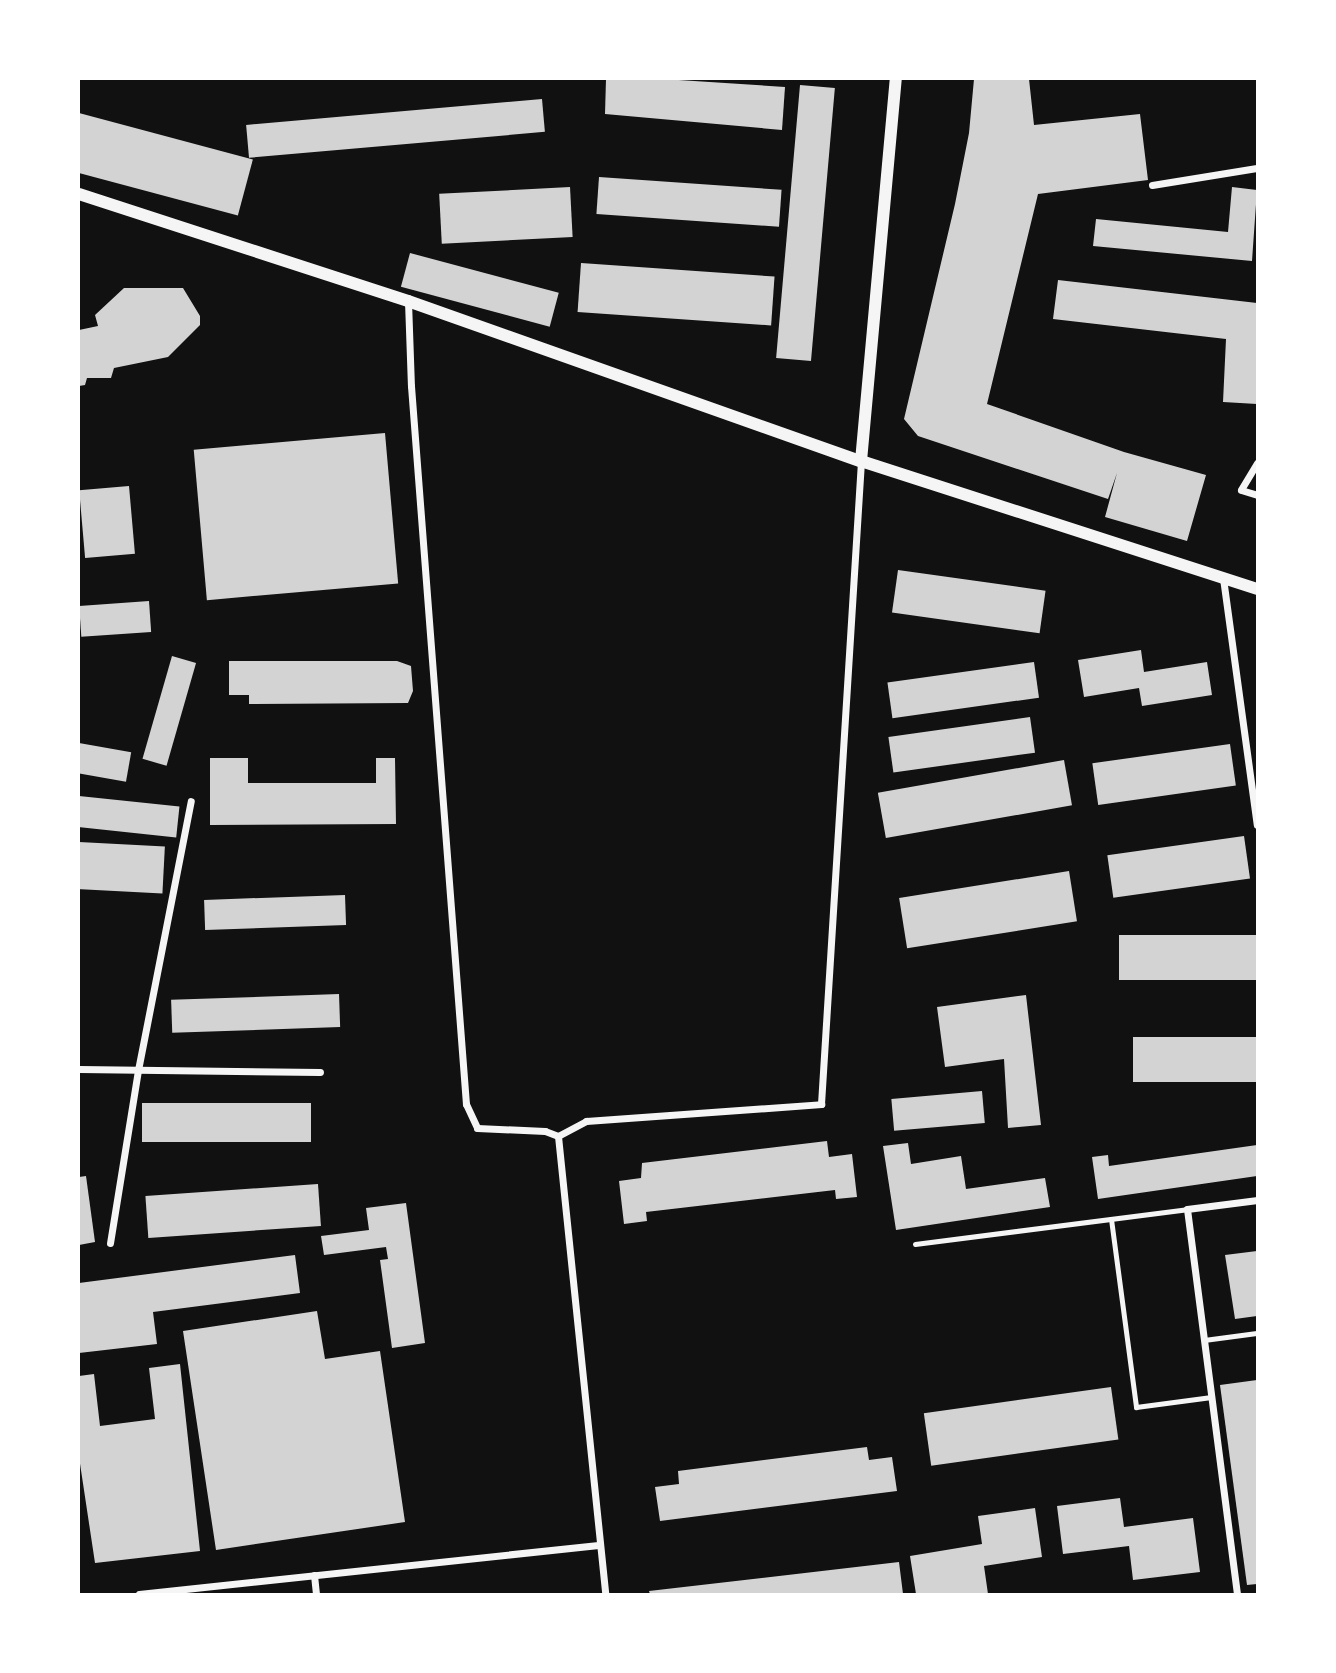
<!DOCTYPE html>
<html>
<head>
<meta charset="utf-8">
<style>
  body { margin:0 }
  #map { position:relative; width:1336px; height:1673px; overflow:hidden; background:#111; font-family:Figtree,sans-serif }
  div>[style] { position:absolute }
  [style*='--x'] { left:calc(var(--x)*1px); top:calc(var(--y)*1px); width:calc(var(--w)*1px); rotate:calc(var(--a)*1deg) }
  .building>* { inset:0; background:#d3d3d3; transform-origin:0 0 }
  .service>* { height:5px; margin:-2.5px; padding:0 2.5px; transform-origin:2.5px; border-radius:2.5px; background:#f5f5f5 }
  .minor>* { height:7px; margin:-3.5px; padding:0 3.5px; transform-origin:3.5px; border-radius:3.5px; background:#f5f5f5 }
  .tertiary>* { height:12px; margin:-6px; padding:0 6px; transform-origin:6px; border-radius:6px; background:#f5f5f5 }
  span { translate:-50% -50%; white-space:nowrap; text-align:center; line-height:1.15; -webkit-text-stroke:7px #fff; paint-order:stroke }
  .frame { position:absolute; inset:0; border:80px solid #fff; pointer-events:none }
</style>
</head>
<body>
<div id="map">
  <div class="building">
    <div style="clip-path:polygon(606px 79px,663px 79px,785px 87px,782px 130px,605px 114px)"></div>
    <div style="clip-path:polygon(974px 79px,1029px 79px,1034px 125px,1140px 114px,1148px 180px,1038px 194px,987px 404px,1124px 452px,1206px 475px,1187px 541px,1105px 517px,1117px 473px,1108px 499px,918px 436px,904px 419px,955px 204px,969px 133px)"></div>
    <div style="left:800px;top:85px;width:35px;height:274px;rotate:5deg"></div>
    <div style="left:542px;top:99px;width:33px;height:297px;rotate:85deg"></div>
    <div style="left:79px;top:113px;width:180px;height:58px;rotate:15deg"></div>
    <div style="left:599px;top:177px;width:183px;height:37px;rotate:4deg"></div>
    <div style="left:570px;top:187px;width:50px;height:131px;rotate:87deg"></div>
    <div style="clip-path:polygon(1232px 187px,1257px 190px,1252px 261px,1093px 246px,1096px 219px,1228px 232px)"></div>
    <div style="left:410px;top:253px;width:154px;height:35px;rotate:15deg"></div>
    <div style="left:581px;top:263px;width:194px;height:49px;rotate:4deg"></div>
    <div style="clip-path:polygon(1058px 280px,1257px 303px,1257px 404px,1223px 402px,1226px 339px,1053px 319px)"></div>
    <div style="clip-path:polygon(124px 288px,183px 288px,200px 316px,200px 325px,168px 357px,114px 368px,111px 378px,87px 378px,85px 385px,79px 386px,79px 330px,98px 326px,95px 315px)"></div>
    <div style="left:385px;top:433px;width:151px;height:192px;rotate:85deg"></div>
    <div style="left:129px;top:486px;width:68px;height:50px;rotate:85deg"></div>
    <div style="left:898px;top:570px;width:149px;height:43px;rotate:8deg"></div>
    <div style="left:149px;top:601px;width:31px;height:70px;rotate:86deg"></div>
    <div style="clip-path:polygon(1141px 650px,1144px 672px,1207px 662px,1212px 695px,1142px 706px,1139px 688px,1084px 697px,1078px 660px)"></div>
    <div style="left:172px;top:656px;width:25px;height:107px;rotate:16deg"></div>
    <div style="clip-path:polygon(229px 661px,397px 661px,411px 666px,413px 691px,408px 703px,249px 704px,249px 695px,229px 695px)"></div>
    <div style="left:1034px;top:662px;width:36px;height:148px;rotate:82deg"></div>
    <div style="left:1030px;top:717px;width:36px;height:143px;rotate:82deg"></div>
    <div style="left:79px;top:743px;width:53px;height:30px;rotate:10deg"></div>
    <div style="left:1230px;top:744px;width:42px;height:139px;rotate:82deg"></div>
    <div style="clip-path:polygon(210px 758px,248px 758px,248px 783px,376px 783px,376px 758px,395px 758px,396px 824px,210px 825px)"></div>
    <div style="left:1064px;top:760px;width:46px;height:189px;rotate:80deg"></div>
    <div style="left:79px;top:796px;width:101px;height:31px;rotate:6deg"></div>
    <div style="left:1244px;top:836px;width:43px;height:138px;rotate:82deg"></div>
    <div style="left:79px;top:842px;width:86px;height:47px;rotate:3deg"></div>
    <div style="left:1069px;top:871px;width:51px;height:172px;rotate:81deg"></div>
    <div style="left:345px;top:895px;width:30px;height:141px;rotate:88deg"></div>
    <div style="left:1257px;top:935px;width:45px;height:138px;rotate:90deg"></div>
    <div style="left:339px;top:994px;width:33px;height:168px;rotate:88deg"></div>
    <div style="clip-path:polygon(1026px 995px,1041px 1125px,1008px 1128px,1004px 1059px,945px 1067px,937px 1007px)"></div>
    <div style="left:1257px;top:1037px;width:45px;height:124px;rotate:90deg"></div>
    <div style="left:982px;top:1091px;width:32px;height:91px;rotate:85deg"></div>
    <div style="left:142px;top:1103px;width:169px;height:39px"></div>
    <div style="clip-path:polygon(827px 1141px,829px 1157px,852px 1154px,857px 1197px,836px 1199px,835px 1190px,646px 1212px,647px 1221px,624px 1224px,619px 1181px,641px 1178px,642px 1163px)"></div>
    <div style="clip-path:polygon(908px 1143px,911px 1164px,961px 1156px,966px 1189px,1045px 1178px,1050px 1207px,896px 1230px,883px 1146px)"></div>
    <div style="clip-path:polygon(1257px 1145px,1257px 1176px,1098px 1199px,1092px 1157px,1108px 1155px,1109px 1166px)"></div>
    <div style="clip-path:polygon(86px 1176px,95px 1242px,79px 1245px,79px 1177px)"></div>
    <div style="left:318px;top:1184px;width:42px;height:173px;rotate:86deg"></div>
    <div style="clip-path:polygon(406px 1203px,425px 1343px,392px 1348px,380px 1260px,388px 1259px,386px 1247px,324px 1255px,321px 1236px,369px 1230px,366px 1208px)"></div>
    <div style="clip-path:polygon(1257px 1251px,1257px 1316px,1235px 1319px,1225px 1255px)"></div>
    <div style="clip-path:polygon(295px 1255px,300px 1293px,153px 1312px,157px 1344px,79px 1353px,79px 1283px)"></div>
    <div style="clip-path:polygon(317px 1311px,325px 1359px,380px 1351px,405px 1522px,216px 1550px,183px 1331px)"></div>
    <div style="clip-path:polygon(180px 1364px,200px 1551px,95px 1563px,79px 1457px,79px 1376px,94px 1374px,100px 1426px,155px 1419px,149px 1368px)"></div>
    <div style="clip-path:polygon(1257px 1380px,1257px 1584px,1247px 1585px,1220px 1385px)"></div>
    <div style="left:1111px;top:1387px;width:53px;height:189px;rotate:82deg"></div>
    <div style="clip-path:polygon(867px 1447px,869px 1460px,892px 1457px,897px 1491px,660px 1521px,655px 1487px,679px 1484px,678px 1471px)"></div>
    <div style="clip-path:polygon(1120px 1498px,1124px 1527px,1193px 1518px,1200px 1572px,1133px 1580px,1129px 1546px,1063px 1554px,1057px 1506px)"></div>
    <div style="clip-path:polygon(1035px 1508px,1042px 1557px,984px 1566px,988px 1594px,916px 1594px,910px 1556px,982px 1544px,978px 1516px)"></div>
    <div style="clip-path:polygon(899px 1562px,903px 1594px,650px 1594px,649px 1591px)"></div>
  </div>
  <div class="service">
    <div style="--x:1111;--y:1219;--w:190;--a:82.4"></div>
    <div style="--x:1136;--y:1407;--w:76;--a:-7.6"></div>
    <div style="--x:915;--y:1244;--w:274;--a:-7.3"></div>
    <div style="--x:1204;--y:1340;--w:53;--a:-7.5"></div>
  </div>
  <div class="minor">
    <div style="--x:1152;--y:185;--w:106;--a:-9.2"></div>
    <div style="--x:408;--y:301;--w:85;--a:88"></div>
    <div style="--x:411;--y:386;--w:720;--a:85.62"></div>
    <div style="--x:466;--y:1104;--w:26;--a:65"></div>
    <div style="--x:477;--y:1128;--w:68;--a:2.5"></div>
    <div style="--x:545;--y:1131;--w:14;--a:21"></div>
    <div style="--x:1257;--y:463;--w:31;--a:121"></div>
    <div style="--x:1241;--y:490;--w:17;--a:17"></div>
    <div style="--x:1223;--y:578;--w:249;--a:82.2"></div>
    <div style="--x:79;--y:1069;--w:241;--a:0.7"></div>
    <div style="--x:558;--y:1136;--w:32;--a:-28"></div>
    <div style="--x:586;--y:1121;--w:236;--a:-4.1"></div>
    <div style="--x:821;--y:1104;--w:644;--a:-86.44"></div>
    <div style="--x:558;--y:1136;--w:460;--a:84.1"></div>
    <div style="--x:110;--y:1243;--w:175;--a:-80.8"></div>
    <div style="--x:138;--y:1070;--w:274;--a:-78.9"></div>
    <div style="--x:314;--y:1575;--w:19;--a:84"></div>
    <div style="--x:139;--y:1594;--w:462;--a:-6.1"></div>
    <div style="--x:1237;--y:1594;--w:388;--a:-97.4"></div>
    <div style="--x:1187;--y:1209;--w:71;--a:-7.3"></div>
  </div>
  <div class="tertiary">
    <div style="--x:79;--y:194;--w:346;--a:18"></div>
    <div style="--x:408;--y:301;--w:480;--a:19.5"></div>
    <div style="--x:861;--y:461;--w:416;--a:17.9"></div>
    <div style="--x:861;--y:461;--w:384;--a:-84.8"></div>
  </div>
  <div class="frame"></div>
</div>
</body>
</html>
